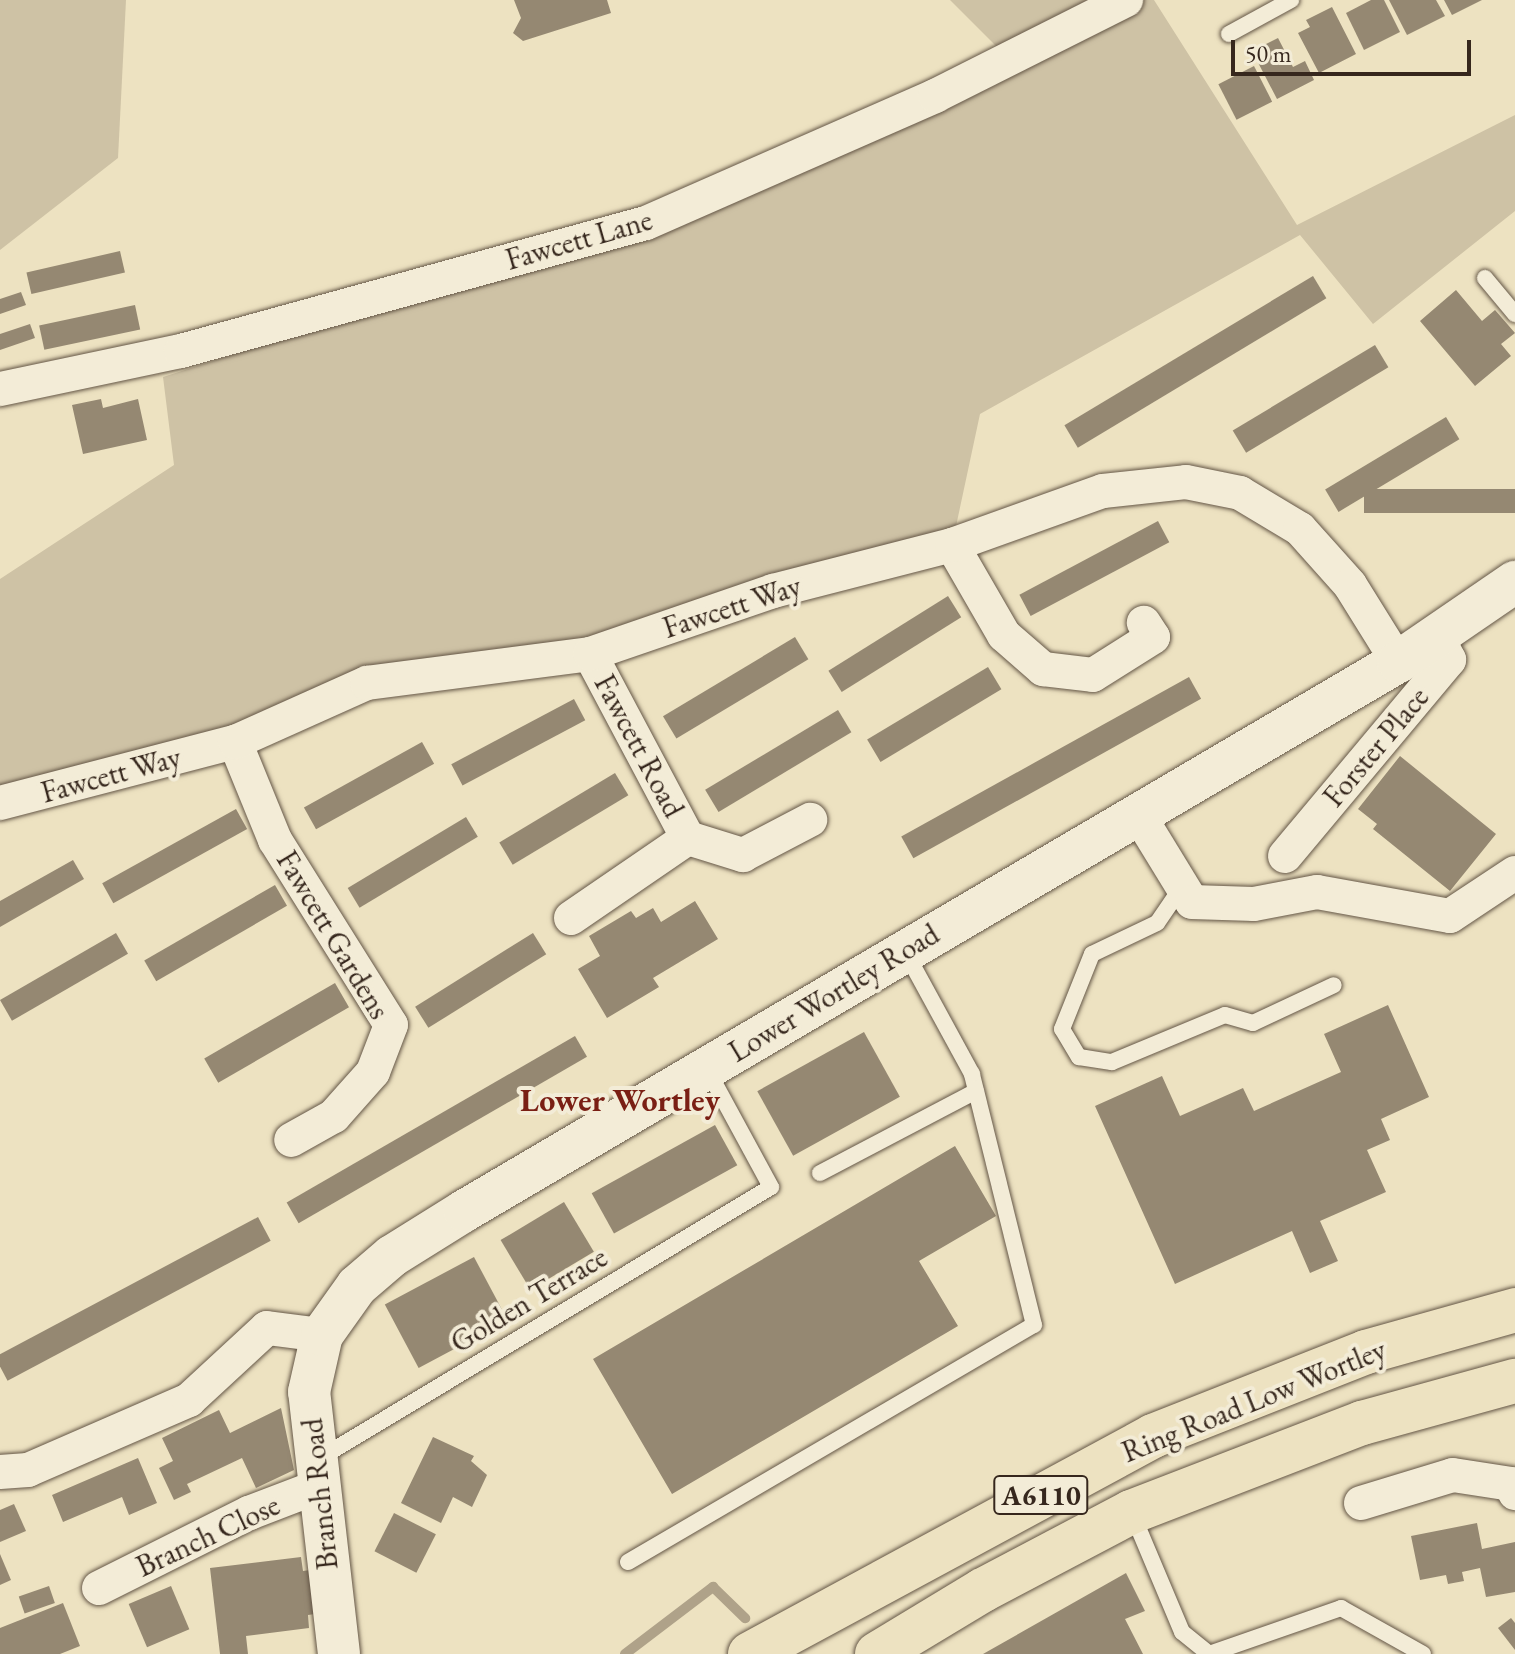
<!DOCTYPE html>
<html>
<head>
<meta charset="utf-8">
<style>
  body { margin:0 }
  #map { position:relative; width:1515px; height:1654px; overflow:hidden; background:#ede2c1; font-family:"EB Garamond",serif }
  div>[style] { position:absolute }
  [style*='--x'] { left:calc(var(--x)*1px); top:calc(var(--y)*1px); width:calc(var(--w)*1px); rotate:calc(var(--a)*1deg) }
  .green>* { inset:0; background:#cec2a5 }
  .stream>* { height:10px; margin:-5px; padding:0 5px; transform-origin:5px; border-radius:5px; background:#afa289 }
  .building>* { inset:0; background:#958872; transform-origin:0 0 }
  .roads { filter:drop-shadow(0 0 2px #645646) drop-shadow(0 0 2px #645646) }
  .service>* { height:16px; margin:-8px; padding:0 8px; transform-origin:8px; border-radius:8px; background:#f3ecd7 }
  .minor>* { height:34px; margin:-17px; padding:0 17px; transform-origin:17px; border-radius:17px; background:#f3ecd7 }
  .tertiary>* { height:42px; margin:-21px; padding:0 21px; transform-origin:21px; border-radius:21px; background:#f3ecd7 }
  .trunk>* { height:44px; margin:-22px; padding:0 22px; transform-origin:22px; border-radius:22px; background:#ede2c1 }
  span { translate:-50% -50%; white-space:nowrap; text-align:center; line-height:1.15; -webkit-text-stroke:8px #f3ecd7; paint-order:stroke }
  .shield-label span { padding:2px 6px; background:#f3ecd7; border:2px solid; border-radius:6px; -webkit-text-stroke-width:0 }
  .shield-label { font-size:28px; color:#36271d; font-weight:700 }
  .street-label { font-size:30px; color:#36271d }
  .neighbourhood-label { font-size:32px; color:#7a1f14; font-weight:700 }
  .scale { position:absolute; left:1231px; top:40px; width:240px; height:36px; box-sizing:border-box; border:4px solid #36271d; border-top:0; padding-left:10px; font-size:24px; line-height:28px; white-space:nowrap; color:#36271d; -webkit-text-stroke:6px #f3ecd7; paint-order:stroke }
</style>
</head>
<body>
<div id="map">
  <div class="green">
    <div style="clip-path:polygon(0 0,126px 0,118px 158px,0 250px)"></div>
    <div style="clip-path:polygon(950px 0,1154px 0,1297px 225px,1515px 115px,1515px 211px,1373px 324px,1300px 235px,980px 414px,952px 545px,590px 654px,367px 683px,0 803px,0 579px,174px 465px,163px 377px,646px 223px,1007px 57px)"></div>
  </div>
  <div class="stream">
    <div style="--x:625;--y:1654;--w:111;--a:-37.3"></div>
    <div style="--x:713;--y:1587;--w:45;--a:44.1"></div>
  </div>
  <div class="building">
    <div style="clip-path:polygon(514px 0,607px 0,611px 13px,523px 41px,513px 33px,521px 18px)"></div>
    <div style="clip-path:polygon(1371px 0,1384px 0,1400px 32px,1364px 50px,1346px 13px)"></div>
    <div style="clip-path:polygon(1389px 0,1436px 0,1445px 16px,1407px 35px)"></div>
    <div style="clip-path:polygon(1444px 0,1482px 0,1452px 15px)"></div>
    <div style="clip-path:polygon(1332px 7px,1356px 54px,1319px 73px,1298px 33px,1310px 27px,1306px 20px)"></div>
    <div style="clip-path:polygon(1278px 38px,1293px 67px,1305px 61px,1314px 80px,1277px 99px,1252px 51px)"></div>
    <div style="left:1254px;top:66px;width:40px;height:40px;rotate:63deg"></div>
    <div style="left:120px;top:251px;width:22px;height:96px;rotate:77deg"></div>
    <div style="left:1313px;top:276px;width:26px;height:290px;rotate:59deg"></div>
    <div style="clip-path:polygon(1456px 290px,1482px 321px,1495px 310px,1515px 333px,1501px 344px,1511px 356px,1475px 386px,1420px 321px)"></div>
    <div style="clip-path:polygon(21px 292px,26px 305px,0 314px,0 299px)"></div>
    <div style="left:135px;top:305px;width:25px;height:98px;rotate:78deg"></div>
    <div style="clip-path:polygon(30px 324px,35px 338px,0 350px,0 334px)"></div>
    <div style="left:1375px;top:345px;width:26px;height:166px;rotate:59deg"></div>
    <div style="clip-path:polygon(101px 399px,103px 408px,138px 399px,147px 440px,83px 454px,72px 405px)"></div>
    <div style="left:1446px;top:417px;width:26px;height:141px;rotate:59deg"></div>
    <div style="left:1515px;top:489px;width:24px;height:151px;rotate:90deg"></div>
    <div style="left:1158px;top:521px;width:24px;height:157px;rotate:62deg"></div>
    <div style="left:948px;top:596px;width:25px;height:141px;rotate:58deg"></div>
    <div style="left:795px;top:637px;width:26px;height:154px;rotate:59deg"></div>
    <div style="left:988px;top:667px;width:26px;height:141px;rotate:59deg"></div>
    <div style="left:1189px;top:677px;width:25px;height:329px;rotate:61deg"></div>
    <div style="left:574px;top:699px;width:24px;height:139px;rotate:62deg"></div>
    <div style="left:838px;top:710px;width:26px;height:155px;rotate:59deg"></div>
    <div style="left:422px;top:742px;width:25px;height:135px;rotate:61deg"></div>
    <div style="clip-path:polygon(1400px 756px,1496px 834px,1450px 891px,1373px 829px,1377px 824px,1358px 809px)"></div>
    <div style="left:615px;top:773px;width:26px;height:135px;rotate:59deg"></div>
    <div style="left:236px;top:809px;width:23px;height:153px;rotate:61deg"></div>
    <div style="left:466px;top:817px;width:23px;height:138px;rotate:59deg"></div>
    <div style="clip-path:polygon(73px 860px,84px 879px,0 927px,0 901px)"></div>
    <div style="left:275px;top:885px;width:24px;height:151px;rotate:60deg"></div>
    <div style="clip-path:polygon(695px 901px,718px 939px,653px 978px,659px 987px,607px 1018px,578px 969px,600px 956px,589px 936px,631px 911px,636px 918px,653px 908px,661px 922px)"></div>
    <div style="left:116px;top:933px;width:24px;height:134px;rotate:60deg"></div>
    <div style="left:533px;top:933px;width:25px;height:139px;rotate:58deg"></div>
    <div style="left:335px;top:983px;width:28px;height:151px;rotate:60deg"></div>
    <div style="clip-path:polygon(1388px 1005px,1429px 1097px,1381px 1119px,1390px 1140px,1367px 1150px,1386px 1192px,1320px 1221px,1338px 1261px,1310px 1273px,1292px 1231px,1175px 1284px,1095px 1106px,1162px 1076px,1180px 1116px,1243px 1088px,1254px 1111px,1341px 1072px,1324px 1034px)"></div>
    <div style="left:864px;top:1032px;width:74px;height:122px;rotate:61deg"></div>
    <div style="left:575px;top:1036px;width:24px;height:333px;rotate:60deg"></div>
    <div style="left:715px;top:1125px;width:46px;height:141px;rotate:61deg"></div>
    <div style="clip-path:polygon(955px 1146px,996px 1216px,919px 1261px,958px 1326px,672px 1494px,593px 1359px)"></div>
    <div style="left:564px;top:1202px;width:58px;height:74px;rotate:59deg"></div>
    <div style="left:258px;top:1217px;width:27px;height:298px;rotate:62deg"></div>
    <div style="left:474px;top:1257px;width:72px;height:101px;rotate:62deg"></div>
    <div style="clip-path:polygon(281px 1408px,294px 1470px,256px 1488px,242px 1458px,187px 1484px,191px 1492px,174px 1500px,159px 1468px,173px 1461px,162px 1438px,219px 1410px,230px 1433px)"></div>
    <div style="clip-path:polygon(433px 1437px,474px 1456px,471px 1461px,487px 1475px,472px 1507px,453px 1497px,441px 1523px,401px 1503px)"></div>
    <div style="clip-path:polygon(138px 1458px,157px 1503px,129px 1515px,122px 1497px,63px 1522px,52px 1495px)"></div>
    <div style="clip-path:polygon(14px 1504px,26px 1531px,0 1542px,0 1510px)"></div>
    <div style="left:394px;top:1513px;width:47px;height:43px;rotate:27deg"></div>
    <div style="clip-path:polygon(1477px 1523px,1482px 1549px,1515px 1542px,1515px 1592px,1486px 1597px,1480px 1568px,1462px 1572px,1464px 1581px,1448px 1584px,1446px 1575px,1420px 1580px,1411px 1536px)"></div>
    <div style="clip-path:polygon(0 1554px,11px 1580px,0 1585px)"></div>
    <div style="clip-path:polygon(301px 1557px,303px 1571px,310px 1570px,315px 1614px,308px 1615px,309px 1628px,246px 1636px,248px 1654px,220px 1654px,210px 1568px)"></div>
    <div style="clip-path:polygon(1126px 1573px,1145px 1611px,1125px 1619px,1143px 1654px,983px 1654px)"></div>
    <div style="left:49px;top:1586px;width:18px;height:32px;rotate:71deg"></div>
    <div style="left:171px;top:1586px;width:47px;height:46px;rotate:67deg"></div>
    <div style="clip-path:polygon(63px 1603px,80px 1646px,60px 1654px,0 1654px,0 1628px)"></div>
    <div style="clip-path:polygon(1511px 1618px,1515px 1623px,1515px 1650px,1498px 1628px)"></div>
  </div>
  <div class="roads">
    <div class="service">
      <div style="--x:1229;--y:34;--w:71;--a:-28.7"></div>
      <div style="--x:1485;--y:278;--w:47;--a:50.2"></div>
      <div style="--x:1181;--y:888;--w:42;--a:124.4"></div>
      <div style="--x:1157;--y:923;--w:72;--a:154.5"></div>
      <div style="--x:1092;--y:954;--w:81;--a:111.8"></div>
      <div style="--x:1062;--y:1029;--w:33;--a:59"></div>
      <div style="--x:1079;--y:1057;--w:33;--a:9"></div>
      <div style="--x:1112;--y:1062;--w:122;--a:-22.6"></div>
      <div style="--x:1225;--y:1015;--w:29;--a:16"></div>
      <div style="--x:1253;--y:1023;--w:89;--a:-25.1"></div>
      <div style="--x:820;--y:1173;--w:176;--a:-27.7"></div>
      <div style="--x:320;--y:1458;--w:526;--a:-31"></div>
      <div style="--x:771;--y:1187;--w:134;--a:-118.5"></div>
      <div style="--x:1132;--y:1513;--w:129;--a:67.2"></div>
      <div style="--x:1182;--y:1632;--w:35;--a:39"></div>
      <div style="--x:628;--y:1562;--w:470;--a:-30.3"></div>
      <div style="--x:1034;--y:1325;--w:259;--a:-103.9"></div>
      <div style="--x:972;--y:1074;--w:138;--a:-118.6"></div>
      <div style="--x:1209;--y:1654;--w:140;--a:-19.2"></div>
      <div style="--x:1341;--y:1608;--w:94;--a:29.3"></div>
    </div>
    <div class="minor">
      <div style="--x:0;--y:389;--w:185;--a:-11.9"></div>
      <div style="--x:181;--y:351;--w:482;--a:-15.4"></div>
      <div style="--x:646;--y:223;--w:316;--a:-23.7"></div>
      <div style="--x:935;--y:96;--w:214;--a:-26.7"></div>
      <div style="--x:952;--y:545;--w:104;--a:60"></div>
      <div style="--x:1004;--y:635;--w:52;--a:41.1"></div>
      <div style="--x:1043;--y:669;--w:50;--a:6.8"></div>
      <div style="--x:1093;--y:675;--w:71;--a:-32.3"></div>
      <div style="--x:1153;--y:637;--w:17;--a:-123"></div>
      <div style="--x:590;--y:654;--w:208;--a:62"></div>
      <div style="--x:688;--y:838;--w:58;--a:17.2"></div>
      <div style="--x:743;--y:855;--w:76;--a:-27.6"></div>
      <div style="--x:235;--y:742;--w:106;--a:67.8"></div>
      <div style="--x:275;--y:840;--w:218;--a:57.9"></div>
      <div style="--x:391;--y:1025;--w:50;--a:111"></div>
      <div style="--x:373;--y:1072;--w:59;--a:131.6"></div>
      <div style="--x:334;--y:1116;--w:49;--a:150.8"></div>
      <div style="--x:0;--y:803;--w:243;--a:-14.6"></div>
      <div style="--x:235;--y:742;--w:145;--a:-24.1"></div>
      <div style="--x:367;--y:683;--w:225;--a:-7.4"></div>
      <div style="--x:590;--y:654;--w:194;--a:-19"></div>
      <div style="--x:773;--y:591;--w:185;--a:-14.4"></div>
      <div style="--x:952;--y:545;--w:160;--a:-19.7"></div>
      <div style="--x:1103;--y:491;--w:83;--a:-6.2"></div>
      <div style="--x:1186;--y:482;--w:55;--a:11.5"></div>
      <div style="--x:1240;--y:493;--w:70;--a:31"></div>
      <div style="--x:1300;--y:529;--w:75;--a:48.2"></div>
      <div style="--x:1350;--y:585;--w:91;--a:58.1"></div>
      <div style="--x:1138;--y:814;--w:103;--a:58.5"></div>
      <div style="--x:1192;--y:902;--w:62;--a:1.8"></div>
      <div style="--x:1254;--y:904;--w:64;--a:-10.8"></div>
      <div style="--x:1317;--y:892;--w:135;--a:10.2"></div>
      <div style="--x:1450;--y:916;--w:78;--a:-33.5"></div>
      <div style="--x:1285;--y:856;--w:256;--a:-50.1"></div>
      <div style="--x:1449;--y:660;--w:28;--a:-116"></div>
      <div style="--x:571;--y:918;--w:142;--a:-34.4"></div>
      <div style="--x:0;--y:1472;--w:28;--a:-4"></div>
      <div style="--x:28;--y:1470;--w:176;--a:-23.5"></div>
      <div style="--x:189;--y:1400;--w:106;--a:-42.7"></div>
      <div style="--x:267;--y:1328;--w:55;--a:7.3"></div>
      <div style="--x:1361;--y:1503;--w:96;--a:-16.9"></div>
      <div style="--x:1453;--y:1475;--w:59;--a:8.8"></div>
      <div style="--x:1511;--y:1484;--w:10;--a:66"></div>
      <div style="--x:99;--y:1588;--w:168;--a:-26.6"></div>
      <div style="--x:249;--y:1513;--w:73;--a:-20.9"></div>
    </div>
    <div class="tertiary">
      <div style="--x:339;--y:1654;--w:264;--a:-96.5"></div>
      <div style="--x:309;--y:1392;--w:58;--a:-77.2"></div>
      <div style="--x:322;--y:1335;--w:60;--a:-54.5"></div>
      <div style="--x:357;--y:1286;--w:46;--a:-40.6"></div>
      <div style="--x:392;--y:1256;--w:85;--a:-32"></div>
      <div style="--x:464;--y:1211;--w:1083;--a:-30.45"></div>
      <div style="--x:1398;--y:662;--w:142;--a:-34.4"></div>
    </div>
    <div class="trunk">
      <div style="--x:750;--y:1654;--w:458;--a:-28.4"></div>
      <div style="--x:1153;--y:1436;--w:229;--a:-21.5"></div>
      <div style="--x:1366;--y:1352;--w:155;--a:-15.7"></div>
      <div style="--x:877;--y:1654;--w:124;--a:-31.1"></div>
      <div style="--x:983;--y:1590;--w:167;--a:-27.8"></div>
      <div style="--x:1131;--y:1512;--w:248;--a:-21.1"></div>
      <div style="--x:1362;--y:1423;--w:159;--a:-15.4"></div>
    </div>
  </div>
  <div class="shield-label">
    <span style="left:1041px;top:1495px">A6110</span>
  </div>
  <div class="street-label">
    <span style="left:579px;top:240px;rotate:-16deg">Fawcett Lane</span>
    <span style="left:732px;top:607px;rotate:-18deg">Fawcett Way</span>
    <span style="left:639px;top:746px;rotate:62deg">Fawcett Road</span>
    <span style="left:1376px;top:747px;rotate:-50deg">Forster Place</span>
    <span style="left:111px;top:775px;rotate:-15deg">Fawcett Way</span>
    <span style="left:333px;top:935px;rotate:59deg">Fawcett Gardens</span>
    <span style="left:834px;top:993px;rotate:-31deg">Lower Wortley Road</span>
    <span style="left:529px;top:1300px;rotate:-31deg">Golden Terrace</span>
    <span style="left:1254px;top:1401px;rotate:-22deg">Ring Road Low Wortley</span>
    <span style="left:320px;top:1494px;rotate:-96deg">Branch Road</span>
    <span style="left:208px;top:1536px;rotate:-25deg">Branch Close</span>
  </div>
  <div class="neighbourhood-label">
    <span style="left:620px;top:1100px">Lower Wortley</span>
  </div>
  <div class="scale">50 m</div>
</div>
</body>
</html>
